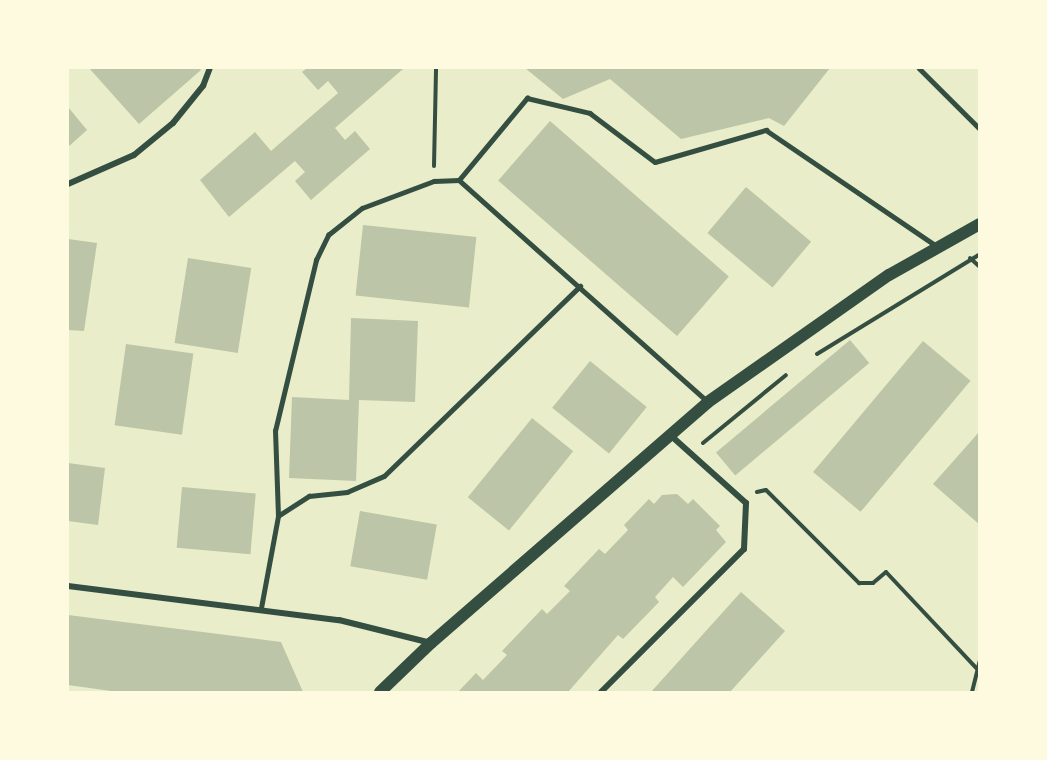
<!DOCTYPE html>
<html>
<head>
<meta charset="utf-8">
<style>
  body { margin:0 }
  #map { position:relative; width:1047px; height:760px; overflow:hidden; background:#e9edc9; font-family:Roboto,sans-serif }
  div>[style] { position:absolute }
  [style*='--x'] { left:calc(var(--x)*1px); top:calc(var(--y)*1px); width:calc(var(--w)*1px); rotate:calc(var(--a)*1deg) }
  .building>* { inset:0; background:#bcc5a7; transform-origin:0 0 }
  .path>* { height:4px; margin:-2px; padding:0 2px; transform-origin:2px; border-radius:2px; background:#344e41 }
  .service>* { height:4.5px; margin:-2.25px; padding:0 2.25px; transform-origin:2.25px; border-radius:2.25px; background:#344e41 }
  .minor>* { height:6px; margin:-3px; padding:0 3px; transform-origin:3px; border-radius:3px; background:#344e41 }
  .secondary>* { height:12px; margin:-6px; padding:0 6px; transform-origin:6px; border-radius:6px; background:#344e41 }
  span { translate:-50% -50%; white-space:nowrap; text-align:center; line-height:1.15; -webkit-text-stroke:4.5px #fefae0; paint-order:stroke }
  .frame { position:absolute; inset:0; border:69px solid #fefae0; pointer-events:none }
</style>
</head>
<body>
<div id="map">
  <div class="building">
    <div style="clip-path:polygon(89px 68px,199px 68px,201px 70px,139px 124px)"></div>
    <div style="clip-path:polygon(307px 68px,403px 69px,335px 128px,345px 140px,355px 131px,370px 149px,311px 200px,295px 181px,305px 172px,295px 161px,229px 217px,200px 180px,255px 132px,271px 151px,338px 93px,328px 81px,318px 90px,302px 72px)"></div>
    <div style="clip-path:polygon(525px 68px,830px 68px,784px 126px,769px 118px,681px 139px,610px 79px,563px 99px)"></div>
    <div style="clip-path:polygon(68px 107px,87px 130px,68px 147px)"></div>
    <div style="left:550px;top:121px;width:237px;height:79px;rotate:41deg"></div>
    <div style="left:746px;top:187px;width:85px;height:60px;rotate:40deg"></div>
    <div style="left:363px;top:225px;width:114px;height:71px;rotate:6deg"></div>
    <div style="clip-path:polygon(68px 239px,97px 243px,84px 331px,68px 330px)"></div>
    <div style="left:188px;top:258px;width:64px;height:86px;rotate:9deg"></div>
    <div style="clip-path:polygon(351px 318px,418px 321px,415px 402px,359px 400px,356px 481px,289px 478px,292px 397px,349px 400px)"></div>
    <div style="left:850px;top:340px;width:30px;height:175px;rotate:50deg"></div>
    <div style="left:923px;top:341px;width:62px;height:171px;rotate:40deg"></div>
    <div style="left:126px;top:344px;width:68px;height:82px;rotate:8deg"></div>
    <div style="left:590px;top:361px;width:73px;height:60px;rotate:39deg"></div>
    <div style="left:532px;top:418px;width:53px;height:102px;rotate:39deg"></div>
    <div style="clip-path:polygon(980px 431px,980px 525px,933px 484px)"></div>
    <div style="clip-path:polygon(68px 463px,105px 468px,98px 525px,68px 521px)"></div>
    <div style="left:182px;top:487px;width:74px;height:61px;rotate:5deg"></div>
    <div style="clip-path:polygon(677px 494px,688px 504px,693px 499px,720px 526px,716px 530px,726px 542px,683px 587px,673px 577px,655px 597px,659px 602px,623px 639px,618px 635px,568px 692px,458px 692px,476px 673px,483px 680px,507px 655px,502px 651px,542px 609px,547px 614px,570px 591px,564px 586px,599px 549px,605px 554px,628px 530px,624px 525px,649px 499px,654px 504px,662px 495px)"></div>
    <div style="left:360px;top:511px;width:78px;height:56px;rotate:10deg"></div>
    <div style="clip-path:polygon(741px 592px,785px 631px,730px 692px,651px 692px)"></div>
    <div style="clip-path:polygon(68px 615px,281px 642px,303px 692px,111px 691px,68px 685px)"></div>
  </div>
  <div class="path">
    <div style="--x:434;--y:166;--w:98;--a:-88.8"></div>
    <div style="--x:970;--y:258;--w:13;--a:42"></div>
    <div style="--x:817;--y:354;--w:191;--a:-31.5"></div>
    <div style="--x:703;--y:443;--w:107;--a:-39.3"></div>
    <div style="--x:757;--y:492;--w:9;--a:-13"></div>
    <div style="--x:766;--y:490;--w:132;--a:45"></div>
    <div style="--x:859;--y:583;--w:14;--a:0"></div>
    <div style="--x:873;--y:583;--w:17;--a:-40"></div>
    <div style="--x:886;--y:572;--w:132;--a:46.8"></div>
    <div style="--x:972;--y:692;--w:32;--a:-76"></div>
  </div>
  <div class="service">
    <div style="--x:919;--y:68;--w:86;--a:45"></div>
    <div style="--x:459;--y:180;--w:107;--a:-50.3"></div>
    <div style="--x:527;--y:98;--w:65;--a:13.4"></div>
    <div style="--x:590;--y:113;--w:81;--a:37"></div>
    <div style="--x:655;--y:162;--w:116;--a:-16.1"></div>
    <div style="--x:766;--y:130;--w:207;--a:34.2"></div>
    <div style="--x:278;--y:516;--w:85;--a:-92"></div>
    <div style="--x:275;--y:431;--w:176;--a:-76.5"></div>
    <div style="--x:316;--y:260;--w:28;--a:-64"></div>
    <div style="--x:328;--y:235;--w:43;--a:-38.5"></div>
    <div style="--x:362;--y:208;--w:77;--a:-20.6"></div>
    <div style="--x:434;--y:181;--w:25;--a:-2"></div>
    <div style="--x:459;--y:180;--w:331;--a:41.7"></div>
    <div style="--x:261;--y:608;--w:94;--a:-79.5"></div>
    <div style="--x:278;--y:516;--w:37;--a:-33"></div>
    <div style="--x:309;--y:496;--w:38;--a:-6"></div>
    <div style="--x:347;--y:492;--w:40;--a:-23.4"></div>
    <div style="--x:384;--y:476;--w:273;--a:-44.1"></div>
  </div>
  <div class="minor">
    <div style="--x:68;--y:184;--w:72;--a:-23.7"></div>
    <div style="--x:134;--y:155;--w:50;--a:-39.4"></div>
    <div style="--x:173;--y:123;--w:48;--a:-51"></div>
    <div style="--x:203;--y:86;--w:19;--a:-69"></div>
    <div style="--x:68;--y:586;--w:273;--a:7.2"></div>
    <div style="--x:339;--y:620;--w:95;--a:14"></div>
    <div style="--x:601;--y:692;--w:202;--a:-45"></div>
    <div style="--x:744;--y:549;--w:46;--a:-87.5"></div>
    <div style="--x:746;--y:503;--w:103;--a:-138.1"></div>
  </div>
  <div class="secondary">
    <div style="--x:380;--y:692;--w:71;--a:-43.9"></div>
    <div style="--x:431;--y:643;--w:367;--a:-41"></div>
    <div style="--x:708;--y:402;--w:221;--a:-35.1"></div>
    <div style="--x:889;--y:275;--w:104;--a:-29.3"></div>
  </div>
  <div class="frame"></div>
</div>
</body>
</html>
